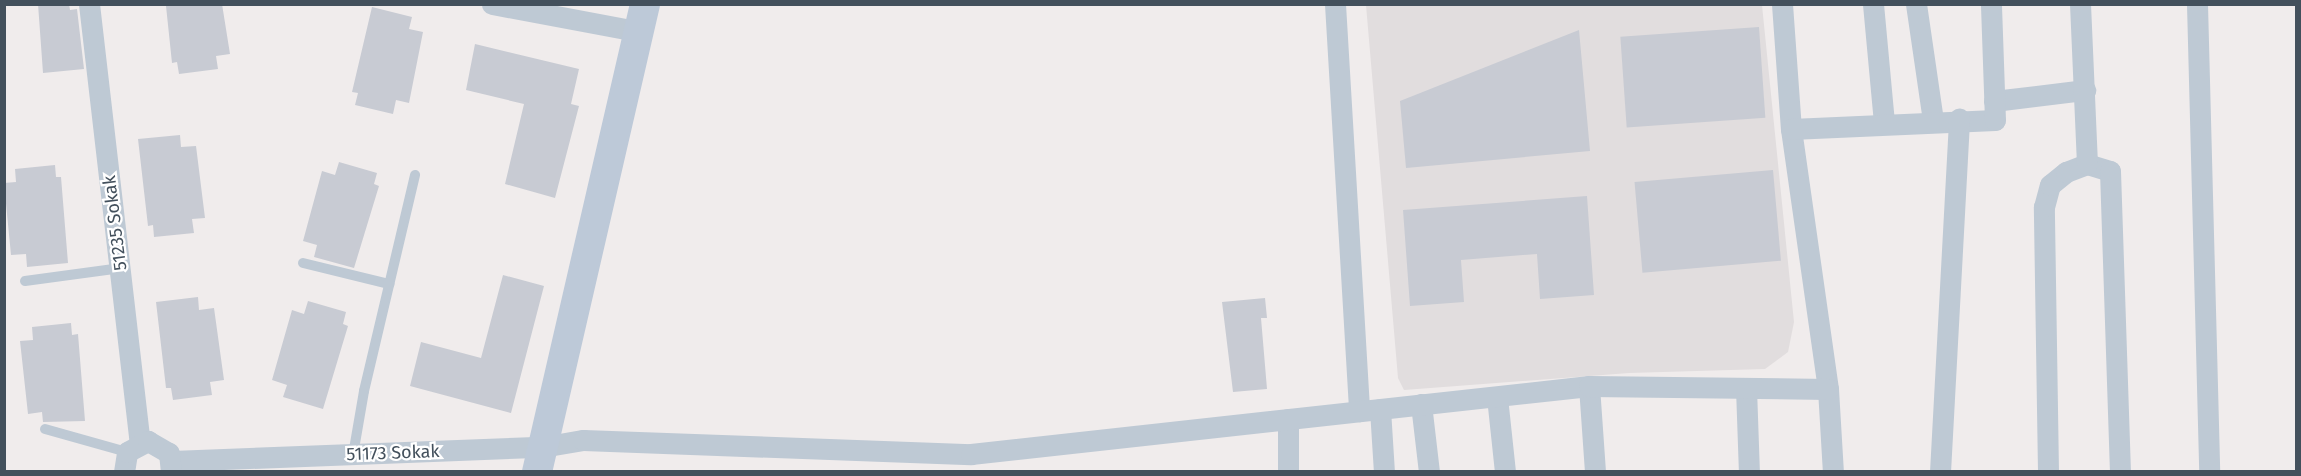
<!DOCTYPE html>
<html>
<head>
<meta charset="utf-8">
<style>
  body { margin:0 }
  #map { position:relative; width:2301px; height:476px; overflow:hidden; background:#f0ecec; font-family:"Fira Sans",sans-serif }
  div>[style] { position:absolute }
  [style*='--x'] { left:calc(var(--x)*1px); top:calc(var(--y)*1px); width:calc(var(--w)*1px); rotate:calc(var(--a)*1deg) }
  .education>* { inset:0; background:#e1ddde }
  .building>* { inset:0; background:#c8cbd3; transform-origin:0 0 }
  .lane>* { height:10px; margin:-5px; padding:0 5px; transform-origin:5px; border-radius:5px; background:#bec9d4 }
  .street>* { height:21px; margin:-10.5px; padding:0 10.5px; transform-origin:10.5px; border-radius:10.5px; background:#bec9d4 }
  .secondary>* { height:30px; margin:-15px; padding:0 15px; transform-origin:15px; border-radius:15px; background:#bdc9d8 }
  span { translate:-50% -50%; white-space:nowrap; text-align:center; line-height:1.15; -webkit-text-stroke:4.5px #fff; paint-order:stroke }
  .street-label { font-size:18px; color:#43505c }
  .frame { position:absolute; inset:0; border:6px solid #43505c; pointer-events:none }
</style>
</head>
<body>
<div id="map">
  <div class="education">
    <div style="clip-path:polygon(1366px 5px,1762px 5px,1794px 322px,1788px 352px,1765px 369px,1629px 373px,1404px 390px,1398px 378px)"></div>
  </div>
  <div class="building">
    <div style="clip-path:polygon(38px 4px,69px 4px,70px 10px,77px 9px,84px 69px,43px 73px)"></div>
    <div style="clip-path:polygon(222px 4px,230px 54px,216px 56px,218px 69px,179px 74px,177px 62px,172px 63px,166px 6px)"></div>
    <div style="clip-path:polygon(372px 7px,412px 17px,409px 29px,423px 32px,409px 103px,396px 100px,393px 114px,355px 105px,358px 93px,352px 92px)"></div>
    <div style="left:1759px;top:27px;width:91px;height:139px;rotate:86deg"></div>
    <div style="clip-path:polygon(1579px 30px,1590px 151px,1406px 168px,1400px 101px)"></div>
    <div style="clip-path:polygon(475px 44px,579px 69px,571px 104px,579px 106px,555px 198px,505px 184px,524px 104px,466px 90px)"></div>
    <div style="clip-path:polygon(180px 135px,181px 147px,196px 146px,205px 218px,192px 219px,194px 233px,154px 237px,153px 225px,148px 226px,138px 139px)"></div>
    <div style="clip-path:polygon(339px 162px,377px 173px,374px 184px,379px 186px,354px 268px,314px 257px,317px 245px,303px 241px,322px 171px,335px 175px)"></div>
    <div style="clip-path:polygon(55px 165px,56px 177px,61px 177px,68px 263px,27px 267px,26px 254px,11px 255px,4px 183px,16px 182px,15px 169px)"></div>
    <div style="left:1773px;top:170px;width:91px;height:139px;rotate:85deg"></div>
    <div style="clip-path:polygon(1587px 196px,1594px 295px,1540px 299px,1537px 254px,1461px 260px,1464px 302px,1410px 306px,1403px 210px)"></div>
    <div style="clip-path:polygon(503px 275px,544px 286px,511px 413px,410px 386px,421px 342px,481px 358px)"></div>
    <div style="clip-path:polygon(198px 297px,199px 310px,214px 308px,224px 380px,210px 382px,212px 395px,173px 400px,171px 388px,166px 388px,156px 302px)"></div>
    <div style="clip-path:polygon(1265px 298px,1267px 318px,1261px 318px,1267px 389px,1233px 392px,1222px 302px)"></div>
    <div style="clip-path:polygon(308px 301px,346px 312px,343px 324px,348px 326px,323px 409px,283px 397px,287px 385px,272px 380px,292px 310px,304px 314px)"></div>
    <div style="clip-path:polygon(71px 323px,72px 335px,78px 334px,85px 421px,43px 422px,42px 412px,28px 414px,20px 341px,33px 340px,32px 327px)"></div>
  </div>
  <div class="lane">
    <div style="--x:303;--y:263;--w:89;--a:13.7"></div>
    <div style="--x:25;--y:281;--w:97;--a:-7.7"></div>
    <div style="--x:45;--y:429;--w:85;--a:15.7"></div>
    <div style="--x:353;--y:455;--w:65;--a:-80.2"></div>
    <div style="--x:364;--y:391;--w:222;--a:-76.7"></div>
  </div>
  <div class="street">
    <div style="--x:89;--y:4;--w:441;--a:83.4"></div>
    <div style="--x:492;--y:4;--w:152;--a:10.6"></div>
    <div style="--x:1335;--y:4;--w:408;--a:86.6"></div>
    <div style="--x:1782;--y:4;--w:125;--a:85.9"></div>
    <div style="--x:1791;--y:129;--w:263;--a:81.9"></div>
    <div style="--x:1828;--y:389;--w:83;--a:86.6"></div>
    <div style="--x:1873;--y:4;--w:120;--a:84.7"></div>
    <div style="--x:1916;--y:4;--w:118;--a:81.7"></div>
    <div style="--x:2197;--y:4;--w:468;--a:88.5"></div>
    <div style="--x:1994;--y:101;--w:92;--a:-6.9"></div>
    <div style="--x:1791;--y:129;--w:204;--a:-2.5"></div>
    <div style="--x:1995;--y:120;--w:116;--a:-92"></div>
    <div style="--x:2087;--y:164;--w:24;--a:17"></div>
    <div style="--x:2110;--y:171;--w:301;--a:88.1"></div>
    <div style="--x:1589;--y:386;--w:86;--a:86"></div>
    <div style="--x:1746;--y:388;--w:84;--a:88"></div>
    <div style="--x:1497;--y:397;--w:75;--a:83.9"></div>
    <div style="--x:1421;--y:404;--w:68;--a:83.3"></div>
    <div style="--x:1380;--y:409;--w:63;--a:86.4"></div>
    <div style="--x:1288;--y:419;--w:53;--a:90"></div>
    <div style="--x:172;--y:461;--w:370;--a:-2.2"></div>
    <div style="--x:542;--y:447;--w:42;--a:-9.7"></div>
    <div style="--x:583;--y:440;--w:388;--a:2.1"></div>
    <div style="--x:971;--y:454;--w:622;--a:-6.28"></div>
    <div style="--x:1589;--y:386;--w:239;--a:0.7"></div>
    <div style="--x:124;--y:472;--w:20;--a:-81"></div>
    <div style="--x:127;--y:452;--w:24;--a:-28"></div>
    <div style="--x:148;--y:441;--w:24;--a:30"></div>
    <div style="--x:169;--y:453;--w:19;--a:84"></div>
    <div style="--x:1940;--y:472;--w:354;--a:-86.9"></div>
    <div style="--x:2048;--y:472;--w:265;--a:-90.9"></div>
    <div style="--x:2044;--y:207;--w:23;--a:-75"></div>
    <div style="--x:2050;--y:185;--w:21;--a:-39"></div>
    <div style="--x:2066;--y:172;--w:22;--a:-21"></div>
    <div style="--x:2087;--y:164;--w:160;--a:-92.5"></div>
  </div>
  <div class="secondary">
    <div style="--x:537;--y:472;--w:480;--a:-77"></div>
  </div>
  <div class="street-label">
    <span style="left:115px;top:223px;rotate:-97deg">51235 Sokak</span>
    <span style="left:393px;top:453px;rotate:-2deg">51173 Sokak</span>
  </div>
  <div class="frame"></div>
</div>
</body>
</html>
